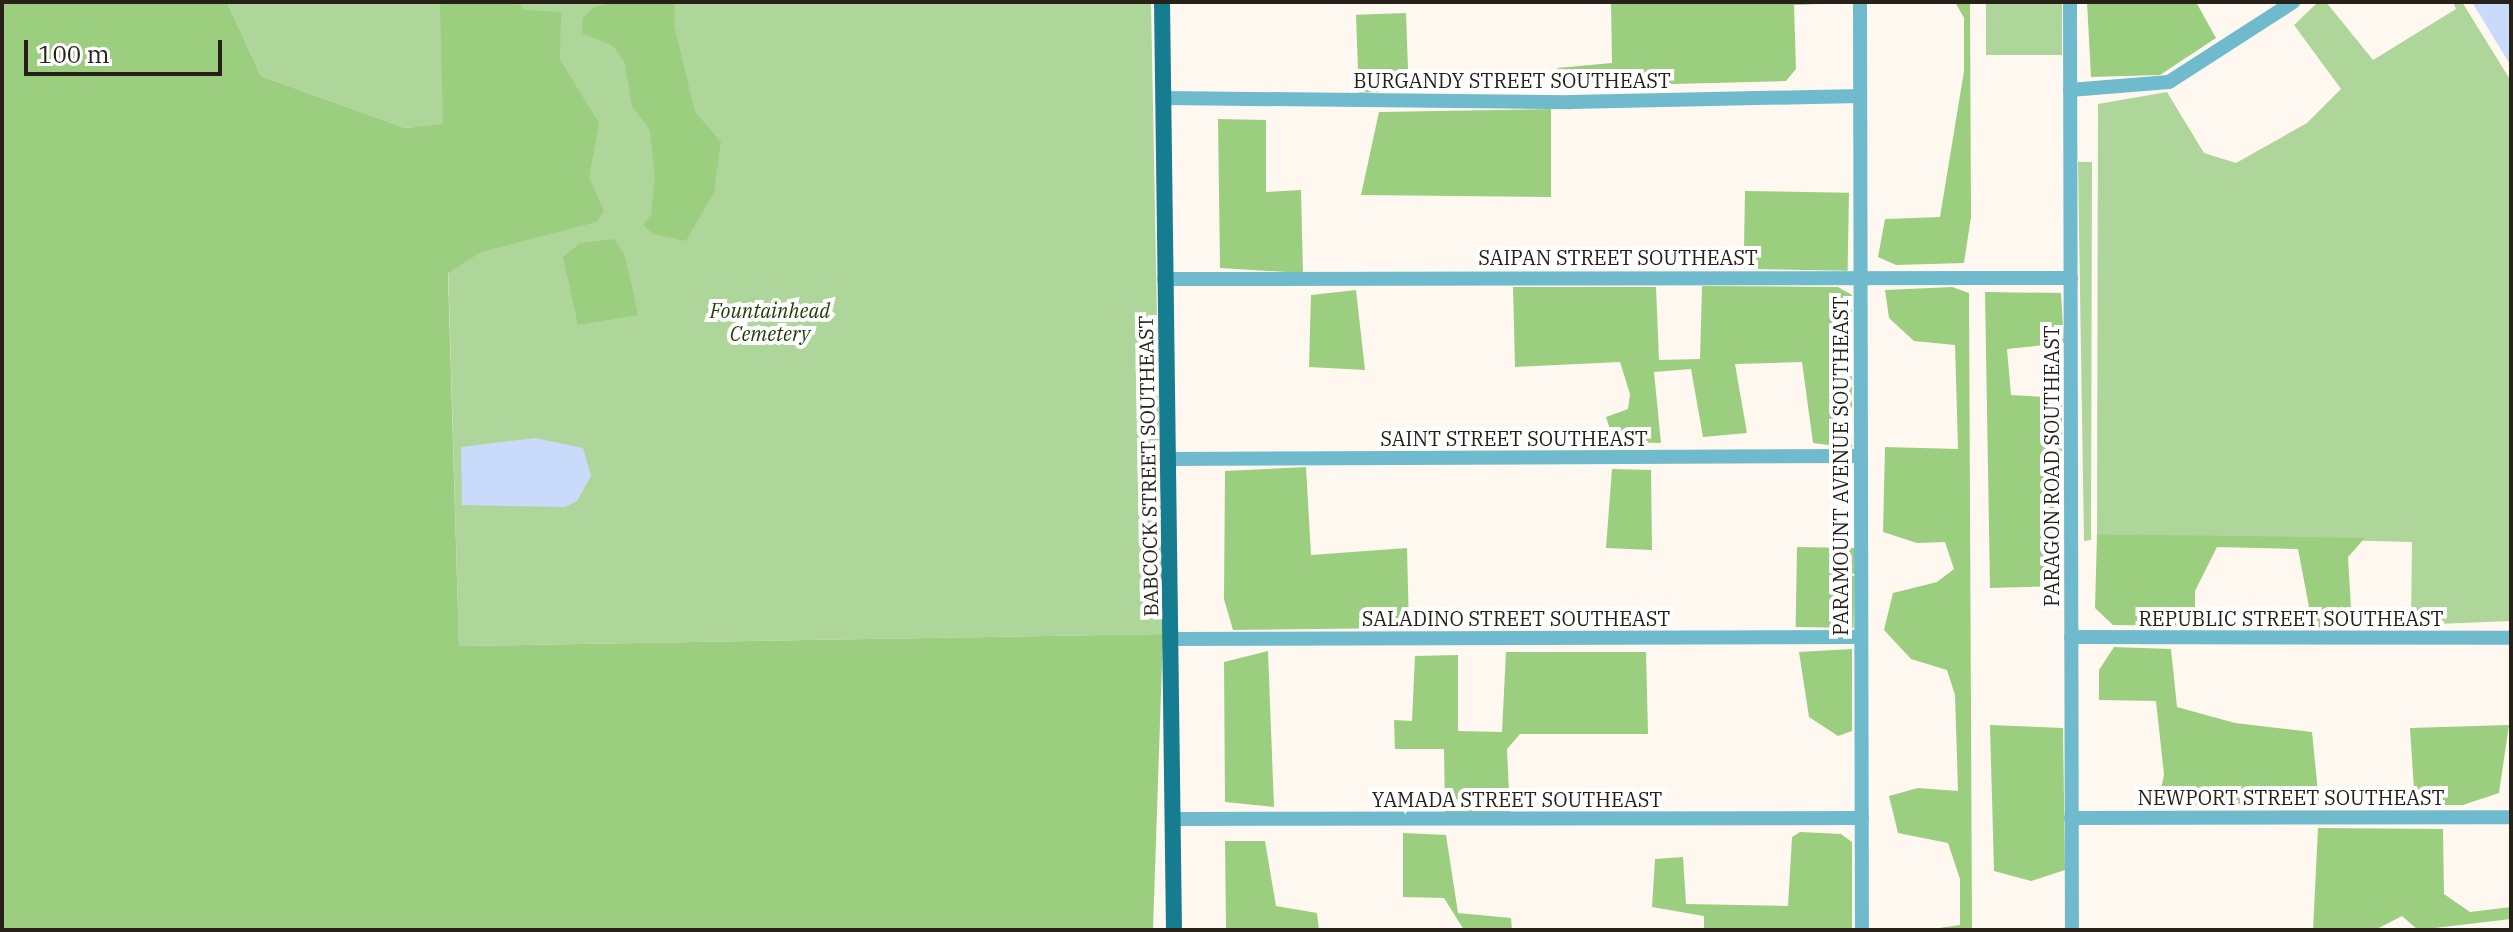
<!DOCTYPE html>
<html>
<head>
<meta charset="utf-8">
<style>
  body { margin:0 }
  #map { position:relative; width:2513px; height:932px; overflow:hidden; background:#fff8f0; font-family:"IBM Plex Serif",serif }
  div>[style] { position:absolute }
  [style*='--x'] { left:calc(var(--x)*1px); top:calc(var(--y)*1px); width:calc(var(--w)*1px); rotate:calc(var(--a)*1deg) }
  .green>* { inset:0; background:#aed59a; transform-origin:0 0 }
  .forest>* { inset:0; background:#9cce80; transform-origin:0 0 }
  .water>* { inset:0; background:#c9dafa }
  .minor>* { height:14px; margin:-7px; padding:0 7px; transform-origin:7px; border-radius:7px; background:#6fbbcd }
  .major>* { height:16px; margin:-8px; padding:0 8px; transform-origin:8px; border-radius:8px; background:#167c90 }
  span { translate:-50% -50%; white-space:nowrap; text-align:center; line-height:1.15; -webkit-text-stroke:8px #fff; paint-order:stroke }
  .street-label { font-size:20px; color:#27211a }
  .park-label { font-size:20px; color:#1f3e07; font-style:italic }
  .frame { position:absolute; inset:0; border:4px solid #27211a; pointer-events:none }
  .scale { position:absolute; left:24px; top:40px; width:198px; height:36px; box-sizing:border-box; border:4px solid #27211a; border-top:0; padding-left:10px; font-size:24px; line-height:28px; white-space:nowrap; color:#27211a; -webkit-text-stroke:6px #fff; paint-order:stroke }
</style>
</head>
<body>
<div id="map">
  <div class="green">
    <div style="clip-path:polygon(227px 2px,1151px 2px,1163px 634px,459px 646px,444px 125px,405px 128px,261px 76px)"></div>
    <div style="left:1986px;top:2px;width:76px;height:53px"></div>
    <div style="clip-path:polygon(2318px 2px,2326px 2px,2373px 60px,2456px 9px,2453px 2px,2462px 2px,2511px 81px,2511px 621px,2411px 625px,2412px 542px,2097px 534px,2098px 104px,2167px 92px,2204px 153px,2236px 163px,2307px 123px,2341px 89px,2294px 25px)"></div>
    <div style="clip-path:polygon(2078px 162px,2092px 162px,2091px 540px,2084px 541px)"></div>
  </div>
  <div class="forest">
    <div style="clip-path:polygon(2px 2px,227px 2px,261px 76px,405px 128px,443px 124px,440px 2px,517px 2px,524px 10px,561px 12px,560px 60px,599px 123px,589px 177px,604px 211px,596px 222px,481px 252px,448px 273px,459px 646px,1163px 634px,1153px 930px,2px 930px)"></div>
    <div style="clip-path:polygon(619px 2px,675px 2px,674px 25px,695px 112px,721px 142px,714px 192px,686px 241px,653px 234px,643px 225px,651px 215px,655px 176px,650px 130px,632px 106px,625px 63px,613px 46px,582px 33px,583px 18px,594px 7px)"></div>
    <div style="clip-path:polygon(1611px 2px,1850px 2px,1850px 3px,1794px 5px,1796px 69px,1786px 81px,1559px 87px,1557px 68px,1612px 63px)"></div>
    <div style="clip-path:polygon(1955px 2px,1970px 2px,1971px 217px,1964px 263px,1896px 265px,1878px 257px,1885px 219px,1940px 217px,1964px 71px,1964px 18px)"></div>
    <div style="clip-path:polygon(2087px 2px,2196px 2px,2216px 38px,2160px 75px,2091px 77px)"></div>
    <div style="left:1406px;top:13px;width:78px;height:50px;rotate:88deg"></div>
    <div style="clip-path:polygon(1551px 109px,1551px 197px,1361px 195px,1379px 112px)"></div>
    <div style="clip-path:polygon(1218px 119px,1266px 120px,1266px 192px,1301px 190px,1303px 273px,1220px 268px)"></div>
    <div style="left:1745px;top:191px;width:104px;height:78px;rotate:1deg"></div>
    <div style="clip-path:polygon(614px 239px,625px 256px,638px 315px,578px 325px,563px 257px,580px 243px)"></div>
    <div style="clip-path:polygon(1702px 286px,1838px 287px,1852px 295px,1852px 448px,1813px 443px,1802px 362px,1735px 364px,1747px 433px,1703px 437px,1691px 369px,1654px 372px,1661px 443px,1614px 442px,1606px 417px,1628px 409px,1630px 394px,1620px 362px,1515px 367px,1513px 287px,1656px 287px,1659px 360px,1700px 359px)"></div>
    <div style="clip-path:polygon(1952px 287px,1969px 293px,1972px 930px,1925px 930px,1960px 925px,1960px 879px,1948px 843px,1898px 833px,1889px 796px,1918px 788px,1958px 791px,1955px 695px,1947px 670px,1911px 659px,1884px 630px,1893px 593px,1937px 582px,1954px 569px,1945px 542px,1917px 543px,1883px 532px,1885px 447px,1958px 449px,1955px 345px,1914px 341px,1889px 318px,1885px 290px)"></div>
    <div style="clip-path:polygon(1356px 290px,1365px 370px,1309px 367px,1311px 295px)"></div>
    <div style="clip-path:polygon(1985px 292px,2061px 293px,2064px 343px,2007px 349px,2011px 395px,2062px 398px,2061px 586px,1990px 588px)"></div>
    <div style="clip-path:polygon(1306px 467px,1311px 555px,1407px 548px,1409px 628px,1233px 630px,1224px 599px,1225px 471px)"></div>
    <div style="clip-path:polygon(1612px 469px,1651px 470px,1652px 550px,1606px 548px)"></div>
    <div style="clip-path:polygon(2097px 534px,2365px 538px,2348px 557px,2352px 625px,2313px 628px,2298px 549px,2217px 547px,2195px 591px,2195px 626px,2113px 625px,2095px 608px)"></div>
    <div style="left:1855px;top:548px;width:80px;height:58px;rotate:91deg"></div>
    <div style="clip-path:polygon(2114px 647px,2171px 649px,2177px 707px,2235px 723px,2312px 732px,2319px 802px,2157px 806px,2164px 775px,2156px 701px,2099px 700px,2099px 670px)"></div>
    <div style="clip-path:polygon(1852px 649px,1852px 731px,1838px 736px,1809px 717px,1799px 652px)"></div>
    <div style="clip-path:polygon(1268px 651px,1274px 807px,1225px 802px,1224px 662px)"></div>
    <div style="clip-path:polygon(1506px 652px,1646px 652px,1648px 734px,1520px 734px,1507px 749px,1510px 813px,1445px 815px,1444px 749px,1395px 749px,1394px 720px,1412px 721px,1415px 656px,1458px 655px,1458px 731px,1502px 732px)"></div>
    <div style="clip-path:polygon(1990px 725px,2063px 728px,2065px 870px,2031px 881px,1994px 871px)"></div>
    <div style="clip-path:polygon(2509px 725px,2499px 793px,2463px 805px,2415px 805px,2410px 728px)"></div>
    <div style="clip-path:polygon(2318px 828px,2443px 829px,2444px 894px,2470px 912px,2511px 907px,2511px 919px,2418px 930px,2402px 916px,2375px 930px,2313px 930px)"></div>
    <div style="clip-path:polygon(1800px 832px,1841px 834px,1852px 842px,1852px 930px,1704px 930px,1704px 916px,1652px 907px,1655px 859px,1683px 857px,1686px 904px,1788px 906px,1792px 837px)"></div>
    <div style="clip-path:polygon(1403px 833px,1446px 835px,1458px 913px,1511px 918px,1512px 930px,1464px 930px,1444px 898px,1403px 897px)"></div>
    <div style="clip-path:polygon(1225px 841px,1265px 841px,1276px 906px,1317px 913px,1319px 930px,1226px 930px)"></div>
  </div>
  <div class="water">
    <div style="clip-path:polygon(2472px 2px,2511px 2px,2511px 66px,2475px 7px)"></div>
    <div style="clip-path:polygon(535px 438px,583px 448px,591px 476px,577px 501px,565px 507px,462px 505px,461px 447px)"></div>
  </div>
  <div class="minor">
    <div style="--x:1860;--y:2;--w:928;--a:89.88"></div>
    <div style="--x:2070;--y:2;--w:928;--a:89.88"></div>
    <div style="--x:2070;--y:90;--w:99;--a:-4.6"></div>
    <div style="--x:2169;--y:82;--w:148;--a:-32.8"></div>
    <div style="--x:1164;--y:98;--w:407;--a:0.6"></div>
    <div style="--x:1571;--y:102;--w:289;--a:-1.2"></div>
    <div style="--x:1164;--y:279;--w:907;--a:-0.06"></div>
    <div style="--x:1168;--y:459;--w:693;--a:-0.25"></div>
    <div style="--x:2071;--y:637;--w:440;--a:0.1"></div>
    <div style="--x:1171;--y:639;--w:690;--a:-0.17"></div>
    <div style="--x:2071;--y:818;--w:440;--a:-0.1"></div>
    <div style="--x:1173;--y:819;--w:689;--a:-0.08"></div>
  </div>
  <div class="major">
    <div style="--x:1162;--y:2;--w:928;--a:89.26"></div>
  </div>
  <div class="street-label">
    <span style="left:1512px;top:80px">BURGANDY STREET SOUTHEAST</span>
    <span style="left:1618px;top:257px">SAIPAN STREET SOUTHEAST</span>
    <span style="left:1514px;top:438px">SAINT STREET SOUTHEAST</span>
    <span style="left:1148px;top:466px;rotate:-91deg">BABCOCK STREET SOUTHEAST</span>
    <span style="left:1840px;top:466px;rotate:-90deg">PARAMOUNT AVENUE SOUTHEAST</span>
    <span style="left:2051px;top:466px;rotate:-90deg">PARAGON ROAD SOUTHEAST</span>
    <span style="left:1516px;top:618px">SALADINO STREET SOUTHEAST</span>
    <span style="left:2291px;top:618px">REPUBLIC STREET SOUTHEAST</span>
    <span style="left:2291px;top:797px">NEWPORT STREET SOUTHEAST</span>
    <span style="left:1517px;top:799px">YAMADA STREET SOUTHEAST</span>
  </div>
  <div class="park-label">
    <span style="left:770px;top:322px">Fountainhead<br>Cemetery</span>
  </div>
  <div class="frame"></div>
  <div class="scale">100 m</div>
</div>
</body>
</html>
